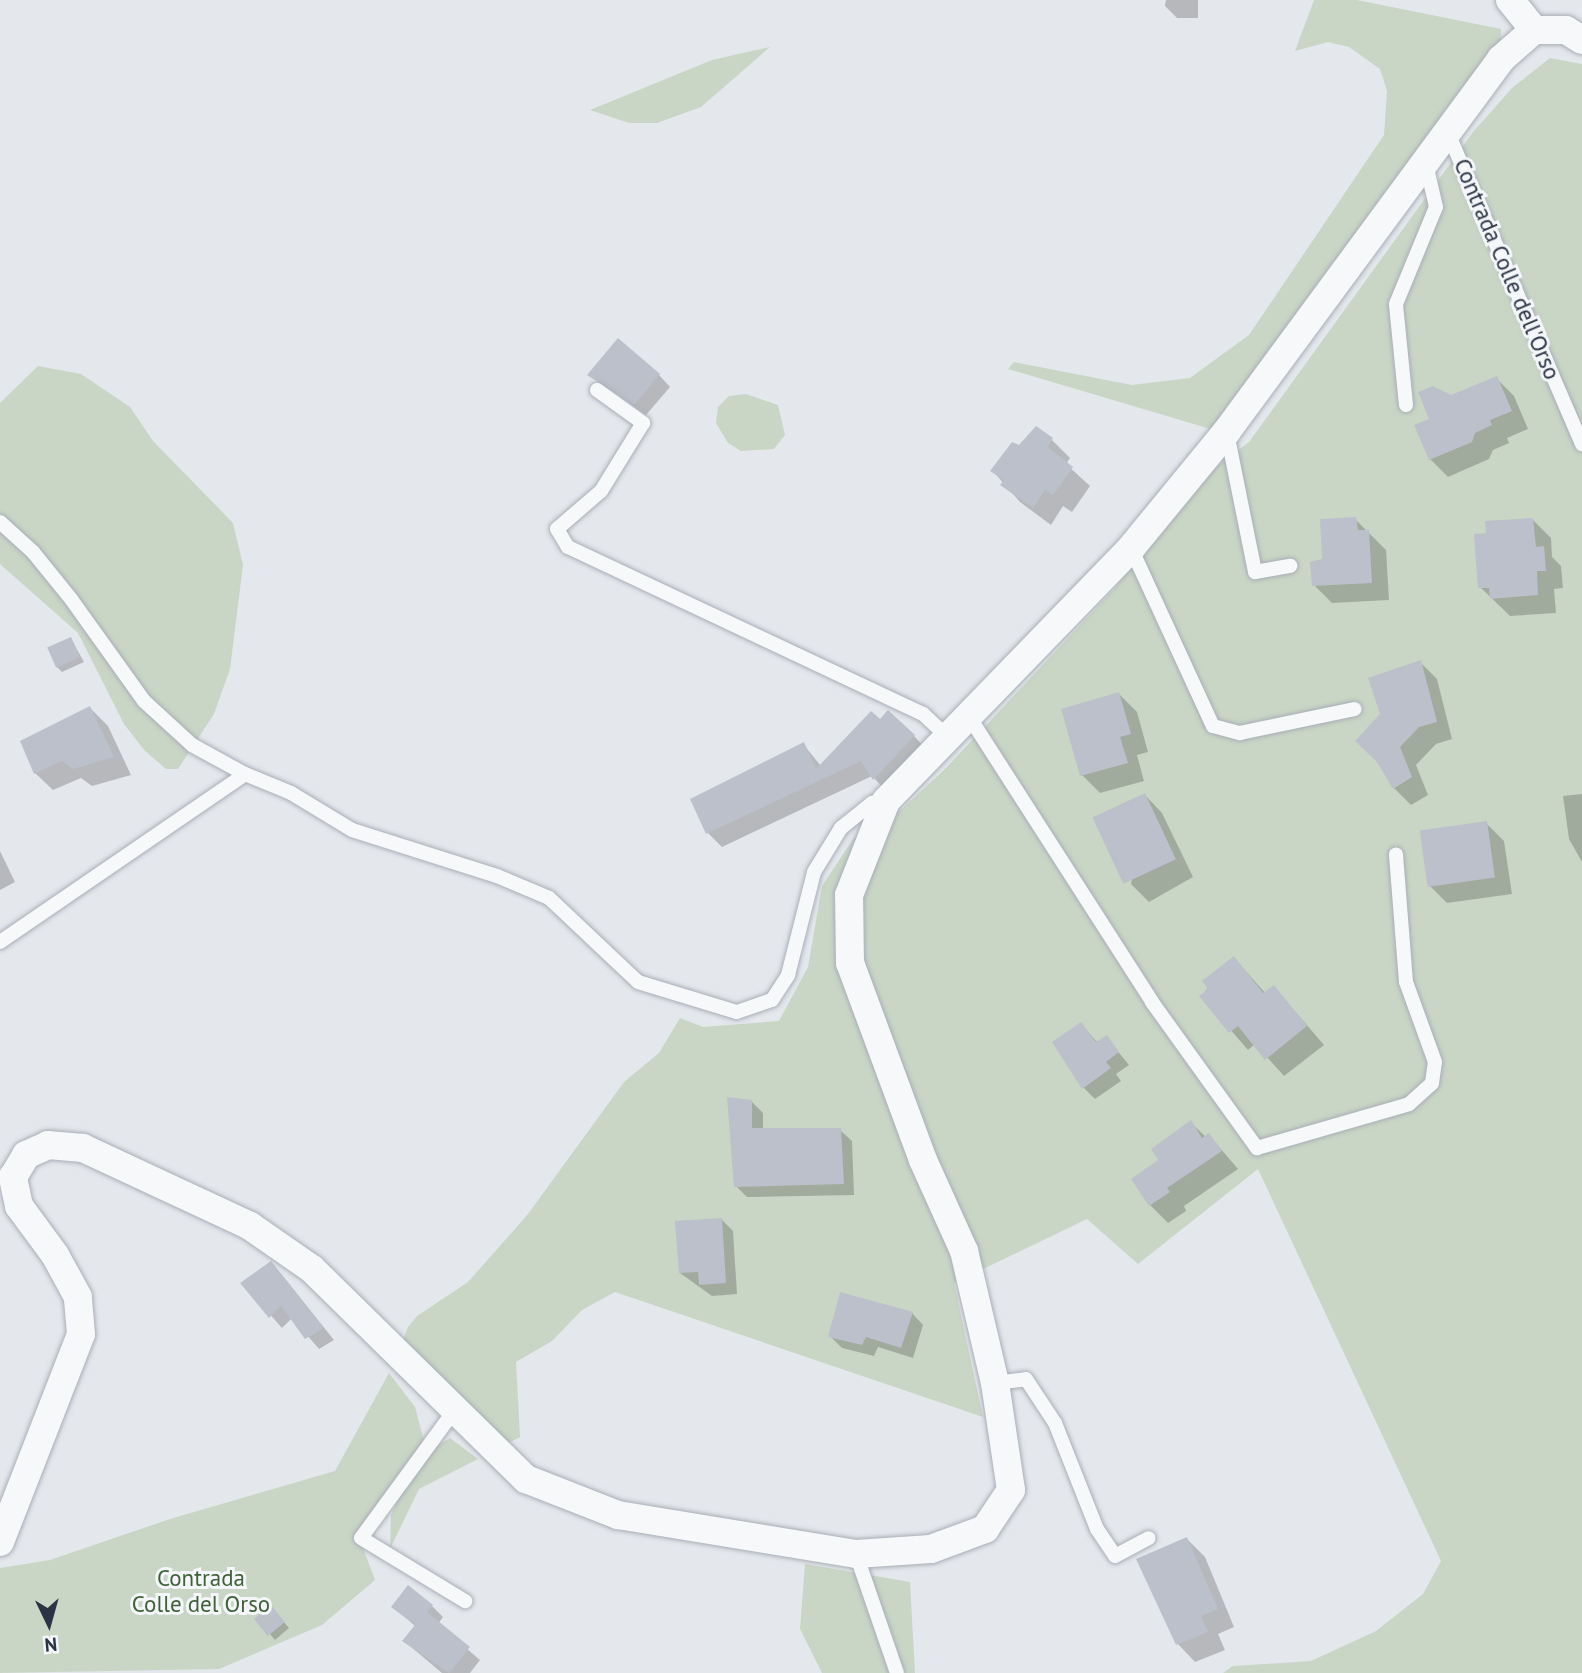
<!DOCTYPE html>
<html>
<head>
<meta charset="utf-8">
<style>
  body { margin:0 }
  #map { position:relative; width:1582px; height:1673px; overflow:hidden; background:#e4e7ec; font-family:"PT Sans",sans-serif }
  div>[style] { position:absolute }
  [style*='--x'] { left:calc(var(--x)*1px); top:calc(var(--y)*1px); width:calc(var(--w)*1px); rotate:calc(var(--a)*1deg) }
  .green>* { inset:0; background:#c9d6c5 }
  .shadow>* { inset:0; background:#0003 }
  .building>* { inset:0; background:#bbc0ca; transform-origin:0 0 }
  .roads { filter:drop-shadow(0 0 2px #a9aeb7) drop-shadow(0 0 2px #a9aeb7) }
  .service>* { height:14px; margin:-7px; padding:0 7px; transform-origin:7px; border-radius:7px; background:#f7f8fa }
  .minor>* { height:28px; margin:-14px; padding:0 14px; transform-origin:14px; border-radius:14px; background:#f7f8fa }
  span { translate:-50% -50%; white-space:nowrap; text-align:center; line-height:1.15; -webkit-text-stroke:6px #f4f6f9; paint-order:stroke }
  .street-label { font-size:23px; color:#2b3445 }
  .park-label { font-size:23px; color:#3f6138 }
  .north { position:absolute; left:14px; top:1589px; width:70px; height:70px; -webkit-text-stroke:5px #f4f6f9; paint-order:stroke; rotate:175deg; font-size:19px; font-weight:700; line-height:28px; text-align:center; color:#2b3445 }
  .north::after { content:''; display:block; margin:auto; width:24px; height:32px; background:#2b3445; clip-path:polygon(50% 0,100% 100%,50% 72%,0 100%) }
</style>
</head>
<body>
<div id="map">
  <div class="green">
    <div style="clip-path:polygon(1314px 0,1357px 0,1501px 29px,1501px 39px,1214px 430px,1008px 369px,1014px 362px,1132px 385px,1190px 378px,1249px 335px,1384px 135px,1387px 91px,1380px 69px,1349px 47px,1328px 42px,1295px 51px)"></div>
    <div style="clip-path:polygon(770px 47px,701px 107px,657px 123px,629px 123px,590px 110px,712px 60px)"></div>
    <div style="clip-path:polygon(1550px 58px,1582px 64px,1582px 1673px,1223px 1673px,1233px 1666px,1311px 1661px,1376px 1631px,1423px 1594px,1441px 1561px,1258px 1169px,1138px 1264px,1087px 1219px,954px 1283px,983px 1417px,615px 1292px,582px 1310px,552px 1341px,516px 1362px,520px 1437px,503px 1446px,402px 1343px,408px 1327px,417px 1316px,468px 1282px,528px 1214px,624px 1082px,659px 1053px,680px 1018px,703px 1027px,779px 1021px,808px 967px,822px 886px,853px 839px,902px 809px,946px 768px,1114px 589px,1208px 473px,1249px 442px,1473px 132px,1512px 88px)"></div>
    <div style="clip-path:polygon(38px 366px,81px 374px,130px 407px,153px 441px,233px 523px,243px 565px,230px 669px,214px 714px,178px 769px,166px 769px,144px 750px,124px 724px,78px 633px,0 564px,0 403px)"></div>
    <div style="clip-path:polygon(746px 394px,778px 405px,785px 435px,774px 449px,741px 451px,728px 443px,716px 423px,718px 407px,729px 396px)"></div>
    <div style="clip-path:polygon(389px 1373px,415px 1407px,424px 1441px,358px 1534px,375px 1580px,322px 1625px,219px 1669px,0 1673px,0 1568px,50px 1560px,170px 1519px,335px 1471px)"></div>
    <div style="clip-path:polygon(450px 1438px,478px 1459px,419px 1489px,390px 1549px,391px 1515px,401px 1492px,435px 1447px)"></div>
    <div style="clip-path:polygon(805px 1564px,910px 1582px,915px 1673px,822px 1673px,800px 1629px)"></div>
  </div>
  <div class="shadow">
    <div style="clip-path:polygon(1166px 0,1198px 0,1198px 18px,1177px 18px,1165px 6px)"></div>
    <div style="clip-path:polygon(589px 374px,659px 375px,670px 387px,646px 415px)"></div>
    <div style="clip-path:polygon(1496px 378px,1514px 396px,1528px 429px,1507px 438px,1509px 443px,1493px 450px,1489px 459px,1448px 477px,1430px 459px,1431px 420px,1451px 396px)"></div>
    <div style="clip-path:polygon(1052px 440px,1070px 458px,1066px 464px,1090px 486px,1072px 512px,1063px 506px,1051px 525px,1020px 502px,992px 470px,1019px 447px)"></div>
    <div style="clip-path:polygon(1355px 519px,1386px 550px,1389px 600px,1332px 603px,1314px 585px,1324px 560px)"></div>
    <div style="clip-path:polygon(1533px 520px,1551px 538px,1552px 557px,1561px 566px,1563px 588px,1554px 589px,1556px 613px,1510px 616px,1480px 587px,1488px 535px)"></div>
    <div style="clip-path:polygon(71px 639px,84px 662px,62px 672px,57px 667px)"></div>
    <div style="clip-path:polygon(1420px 662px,1437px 679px,1452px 739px,1436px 744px,1416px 765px,1428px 795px,1411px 805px,1394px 788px,1382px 714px)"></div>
    <div style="clip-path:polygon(1119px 694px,1137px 712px,1148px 752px,1137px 755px,1144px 781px,1100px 793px,1082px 775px)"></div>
    <div style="clip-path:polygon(90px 708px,108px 726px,131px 775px,92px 786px,81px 778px,53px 790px,35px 773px)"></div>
    <div style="clip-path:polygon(880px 721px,914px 736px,927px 750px,888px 793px,872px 776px,722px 847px,708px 833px,803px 744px,821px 766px)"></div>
    <div style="clip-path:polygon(1582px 794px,1582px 862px,1569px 839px,1563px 796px)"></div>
    <div style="clip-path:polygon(1145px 795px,1162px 813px,1193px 877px,1149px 902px,1131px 884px)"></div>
    <div style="clip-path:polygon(1486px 823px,1504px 841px,1512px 894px,1447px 903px,1429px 885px)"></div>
    <div style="clip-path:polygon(0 851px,15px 882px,0 890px)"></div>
    <div style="clip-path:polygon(1234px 958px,1266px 994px,1274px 987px,1324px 1045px,1284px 1076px,1255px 1044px,1248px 1050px,1201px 996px)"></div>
    <div style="clip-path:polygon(1081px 1024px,1098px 1043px,1106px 1037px,1129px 1065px,1116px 1074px,1121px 1081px,1095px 1099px,1083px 1087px)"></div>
    <div style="clip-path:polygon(751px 1101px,763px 1113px,763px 1130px,840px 1130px,852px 1141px,854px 1195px,747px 1197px,736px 1186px)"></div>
    <div style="clip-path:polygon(1190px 1122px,1206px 1137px,1209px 1135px,1238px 1169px,1184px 1206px,1186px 1211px,1168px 1223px,1150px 1205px,1160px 1161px)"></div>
    <div style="clip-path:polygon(721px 1219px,733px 1231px,737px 1294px,712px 1296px,680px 1273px)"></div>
    <div style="clip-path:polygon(270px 1263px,282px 1275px,334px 1340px,319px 1349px,292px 1318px,282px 1328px,243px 1284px)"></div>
    <div style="clip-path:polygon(912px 1313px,923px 1325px,913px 1358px,878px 1347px,874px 1356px,842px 1348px,830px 1336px)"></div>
    <div style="clip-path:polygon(1187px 1539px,1205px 1557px,1234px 1627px,1218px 1634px,1225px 1650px,1195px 1662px,1178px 1644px)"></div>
    <div style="clip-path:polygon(432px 1606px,443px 1617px,438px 1624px,480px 1660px,470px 1673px,442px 1673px,404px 1641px,416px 1627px,394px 1607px)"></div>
    <div style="clip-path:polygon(276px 1613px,289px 1628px,275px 1640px,257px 1619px)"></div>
  </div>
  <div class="building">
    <div style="clip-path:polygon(618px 338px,660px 374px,634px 405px,587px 375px)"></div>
    <div style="clip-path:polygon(1497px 376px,1512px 411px,1490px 420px,1492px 425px,1475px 433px,1472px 442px,1429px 460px,1414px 425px,1429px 419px,1418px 392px,1433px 386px,1451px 395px)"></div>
    <div style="clip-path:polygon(1036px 426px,1053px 438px,1048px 447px,1073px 467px,1053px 495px,1045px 490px,1033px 508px,1000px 485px,1004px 480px,990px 471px,1012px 442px,1019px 445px)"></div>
    <div style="clip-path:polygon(1356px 517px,1358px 530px,1369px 530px,1372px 583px,1312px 586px,1310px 562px,1322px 559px,1320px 519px)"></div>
    <div style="clip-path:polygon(1533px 518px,1536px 547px,1544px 546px,1546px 571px,1537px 571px,1538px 595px,1490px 599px,1489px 588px,1478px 588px,1474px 534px,1486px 533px,1485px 521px)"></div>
    <div style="left:71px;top:637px;width:22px;height:26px;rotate:66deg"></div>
    <div style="clip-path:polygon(1421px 660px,1437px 722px,1419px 727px,1400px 747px,1412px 777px,1393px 789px,1377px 762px,1355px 741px,1380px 714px,1368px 678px)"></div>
    <div style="clip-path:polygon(1119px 692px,1131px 734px,1120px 737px,1128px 763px,1080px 776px,1061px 709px)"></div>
    <div style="clip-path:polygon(90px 706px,114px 757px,73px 769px,62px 761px,34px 774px,20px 741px)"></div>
    <div style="clip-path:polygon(888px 710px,915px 735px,873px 780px,861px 761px,706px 834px,690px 799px,804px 742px,816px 769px,871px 711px,880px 719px)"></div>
    <div style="left:1145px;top:793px;width:73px;height:58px;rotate:65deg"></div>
    <div style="left:1487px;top:821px;width:57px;height:68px;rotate:82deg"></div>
    <div style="clip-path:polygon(1234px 956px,1263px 993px,1274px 985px,1307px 1026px,1265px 1060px,1238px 1026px,1229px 1033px,1199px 996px,1208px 989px,1202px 981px)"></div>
    <div style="clip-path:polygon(1081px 1022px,1096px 1042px,1107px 1035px,1119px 1052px,1106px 1062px,1111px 1068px,1082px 1089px,1052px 1042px)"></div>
    <div style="clip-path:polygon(727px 1097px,752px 1100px,752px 1128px,841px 1128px,844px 1184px,734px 1187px)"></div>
    <div style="clip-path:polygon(1191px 1120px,1202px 1138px,1209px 1133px,1222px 1151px,1167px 1188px,1170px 1192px,1149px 1206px,1131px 1179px,1158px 1160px,1151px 1149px)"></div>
    <div style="clip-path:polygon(722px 1218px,726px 1283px,699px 1285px,698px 1272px,679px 1273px,675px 1221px)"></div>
    <div style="clip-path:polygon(271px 1261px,279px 1271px,324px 1328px,305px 1339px,281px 1306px,269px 1318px,240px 1283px)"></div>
    <div style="clip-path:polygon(840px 1292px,913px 1312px,901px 1348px,866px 1337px,862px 1345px,828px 1337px)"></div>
    <div style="clip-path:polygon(1187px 1537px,1218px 1609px,1201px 1616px,1208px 1632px,1176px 1645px,1136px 1559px)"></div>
    <div style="clip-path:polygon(408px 1585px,433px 1605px,427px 1612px,470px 1647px,449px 1673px,402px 1641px,415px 1625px,391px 1607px)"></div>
    <div style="left:271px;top:1605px;width:22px;height:22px;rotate:51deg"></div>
  </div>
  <div class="roads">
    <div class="service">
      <div style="--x:1448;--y:133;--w:339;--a:66.7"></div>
      <div style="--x:597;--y:390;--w:57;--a:35.7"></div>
      <div style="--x:643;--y:423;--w:80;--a:121.7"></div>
      <div style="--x:601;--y:491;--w:58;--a:139.2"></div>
      <div style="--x:557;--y:529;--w:21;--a:59"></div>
      <div style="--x:568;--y:547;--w:392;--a:25.2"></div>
      <div style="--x:923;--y:714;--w:35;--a:43"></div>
      <div style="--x:1406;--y:405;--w:101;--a:-95.7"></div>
      <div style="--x:1396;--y:304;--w:105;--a:-67.6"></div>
      <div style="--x:1436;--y:207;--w:44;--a:-103.1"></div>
      <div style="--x:1227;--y:433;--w:142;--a:78.6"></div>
      <div style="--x:1255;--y:572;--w:36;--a:-10"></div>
      <div style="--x:0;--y:522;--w:45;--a:42.3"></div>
      <div style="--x:33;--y:552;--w:60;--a:51"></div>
      <div style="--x:71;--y:599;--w:125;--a:54.4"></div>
      <div style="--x:144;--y:701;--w:65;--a:42.5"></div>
      <div style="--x:192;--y:745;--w:60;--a:28.7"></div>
      <div style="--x:1131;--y:548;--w:196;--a:65.3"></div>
      <div style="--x:1213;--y:726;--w:28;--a:15"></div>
      <div style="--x:1240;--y:733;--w:117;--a:-11.8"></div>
      <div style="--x:970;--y:718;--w:337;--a:57.3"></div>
      <div style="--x:1152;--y:1002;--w:180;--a:54.3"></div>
      <div style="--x:1257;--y:1148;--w:158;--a:-16.1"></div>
      <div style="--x:1409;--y:1104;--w:31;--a:-42"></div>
      <div style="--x:1432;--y:1083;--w:21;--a:-82"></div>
      <div style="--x:1435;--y:1062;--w:85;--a:-109.9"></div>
      <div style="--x:1406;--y:982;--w:128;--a:-94.5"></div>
      <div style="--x:0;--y:942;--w:297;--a:-34.4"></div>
      <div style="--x:245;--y:774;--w:50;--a:22.4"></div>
      <div style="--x:291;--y:793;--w:71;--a:31.2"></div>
      <div style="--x:352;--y:830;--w:152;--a:17.6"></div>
      <div style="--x:497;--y:876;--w:56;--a:22.9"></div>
      <div style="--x:549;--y:898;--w:122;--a:43.3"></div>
      <div style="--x:638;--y:982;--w:103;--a:16.9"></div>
      <div style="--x:737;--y:1012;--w:37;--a:-19"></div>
      <div style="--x:772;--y:1000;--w:30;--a:-57"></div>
      <div style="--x:788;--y:975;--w:106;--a:-75.8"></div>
      <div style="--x:814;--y:872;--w:52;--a:-58.5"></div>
      <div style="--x:841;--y:828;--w:40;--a:-39"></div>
      <div style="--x:872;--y:803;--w:13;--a:-9"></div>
      <div style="--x:995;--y:1383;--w:31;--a:-7"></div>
      <div style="--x:1026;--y:1379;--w:53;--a:56.6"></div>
      <div style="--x:1055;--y:1423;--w:114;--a:68.4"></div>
      <div style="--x:1097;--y:1529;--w:32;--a:56"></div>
      <div style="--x:1115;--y:1556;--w:38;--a:-28"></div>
      <div style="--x:454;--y:1411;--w:157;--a:126.2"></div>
      <div style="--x:361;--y:1538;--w:122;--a:31.2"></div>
      <div style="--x:856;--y:1554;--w:126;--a:71"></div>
    </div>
    <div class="minor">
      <div style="--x:1510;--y:0;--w:38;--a:51"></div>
      <div style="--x:1534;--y:30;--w:32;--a:0"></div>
      <div style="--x:1566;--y:30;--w:19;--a:32"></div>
      <div style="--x:0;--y:1542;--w:223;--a:-68.7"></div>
      <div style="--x:81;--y:1334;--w:37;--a:-95"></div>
      <div style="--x:78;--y:1297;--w:48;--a:-118.7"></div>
      <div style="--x:55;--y:1255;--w:61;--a:-126.3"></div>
      <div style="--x:19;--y:1206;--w:30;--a:-102"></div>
      <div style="--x:13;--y:1177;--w:26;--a:-59"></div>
      <div style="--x:26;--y:1155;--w:24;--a:-24"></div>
      <div style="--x:48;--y:1145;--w:35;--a:5"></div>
      <div style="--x:83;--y:1148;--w:184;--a:25"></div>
      <div style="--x:250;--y:1226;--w:75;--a:34.7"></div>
      <div style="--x:312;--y:1269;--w:300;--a:44.5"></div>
      <div style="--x:526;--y:1479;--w:99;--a:21.4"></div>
      <div style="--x:618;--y:1515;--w:241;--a:9.3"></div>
      <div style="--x:856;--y:1554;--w:75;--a:-3.8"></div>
      <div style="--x:931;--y:1549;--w:58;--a:-20.3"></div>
      <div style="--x:985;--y:1529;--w:47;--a:-56.3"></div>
      <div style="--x:1011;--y:1490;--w:108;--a:-98.5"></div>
      <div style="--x:995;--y:1383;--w:136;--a:-103.2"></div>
      <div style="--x:964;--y:1251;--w:100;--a:-114.3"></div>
      <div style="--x:923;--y:1160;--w:210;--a:-110.3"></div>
      <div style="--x:850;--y:963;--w:68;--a:-90.8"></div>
      <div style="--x:849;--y:895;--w:101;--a:-68.5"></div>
      <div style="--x:886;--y:801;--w:352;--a:-45.9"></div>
      <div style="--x:1131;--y:548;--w:151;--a:-50.6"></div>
      <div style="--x:1227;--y:431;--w:462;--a:-53.6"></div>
      <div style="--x:1501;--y:59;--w:44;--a:-41.3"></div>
    </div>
  </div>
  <div class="street-label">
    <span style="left:1507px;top:269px;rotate:67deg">Contrada Colle dell'Orso</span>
  </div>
  <div class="park-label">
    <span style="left:201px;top:1591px">Contrada<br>Colle del Orso</span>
  </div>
  <div class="north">N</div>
</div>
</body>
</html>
